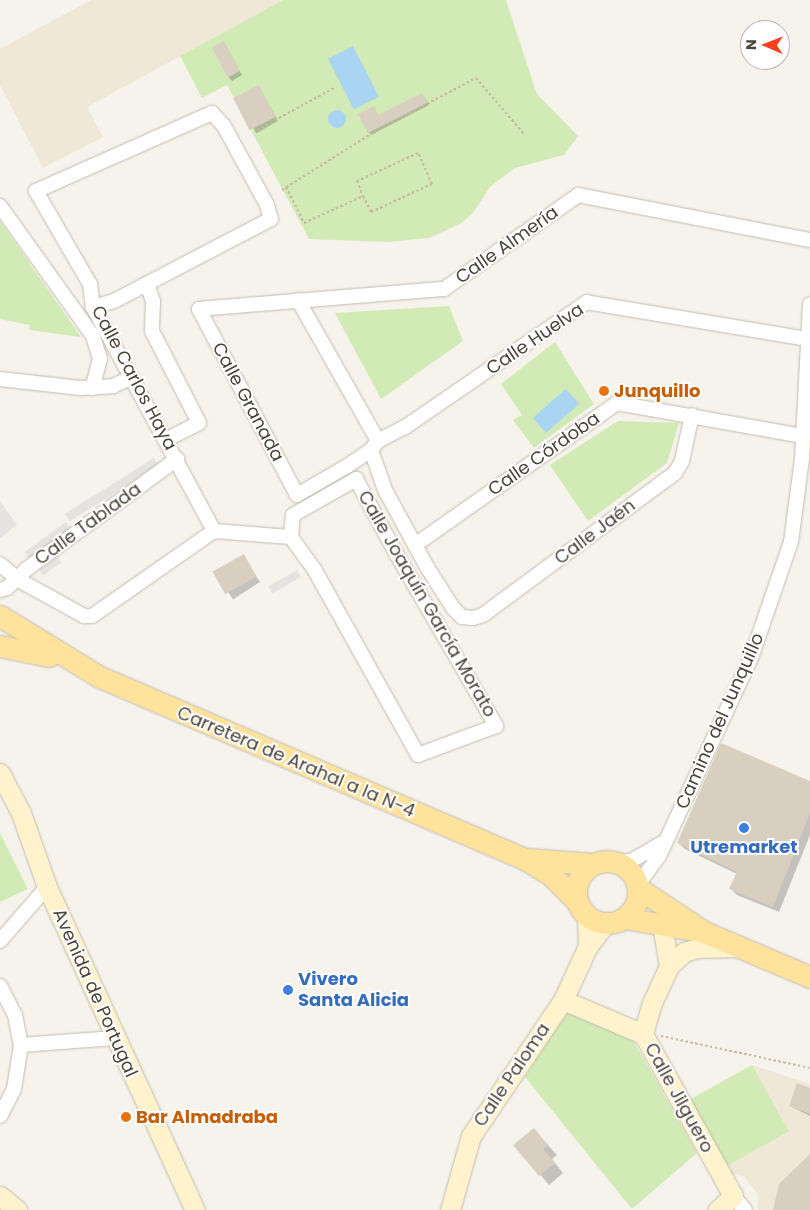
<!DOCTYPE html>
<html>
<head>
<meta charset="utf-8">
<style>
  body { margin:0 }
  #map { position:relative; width:810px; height:1210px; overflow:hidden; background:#f6f3ec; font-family:Poppins,sans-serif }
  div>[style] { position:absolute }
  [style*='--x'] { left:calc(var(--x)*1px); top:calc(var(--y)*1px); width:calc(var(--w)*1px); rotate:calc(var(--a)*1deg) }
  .education>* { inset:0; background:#efe8d6 }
  .green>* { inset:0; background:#d2eab5; transform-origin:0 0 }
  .parking>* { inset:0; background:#e5e3e0; transform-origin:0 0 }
  .water>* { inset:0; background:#a9d4f2; transform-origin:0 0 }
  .round { border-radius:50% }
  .shadow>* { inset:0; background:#0003; transform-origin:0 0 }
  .building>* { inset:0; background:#d8cfc1; transform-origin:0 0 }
  .path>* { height:2px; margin-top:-1px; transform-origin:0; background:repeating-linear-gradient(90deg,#c4b79f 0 2.5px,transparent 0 5px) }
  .roads { filter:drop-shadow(0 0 1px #c2bbae) drop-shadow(0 0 1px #c2bbae) }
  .street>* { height:14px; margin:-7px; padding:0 7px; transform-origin:7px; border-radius:7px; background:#fff }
  .secondary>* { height:19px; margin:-9.5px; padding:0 9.5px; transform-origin:9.5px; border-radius:9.5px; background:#fff3cd }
  .primary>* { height:21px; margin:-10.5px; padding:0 10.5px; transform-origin:10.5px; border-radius:10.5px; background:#ffe39c }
  .primary>.ring { margin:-10.5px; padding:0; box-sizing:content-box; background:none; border:21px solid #ffe39c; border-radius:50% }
  .dots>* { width:14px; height:14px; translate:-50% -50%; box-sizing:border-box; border:2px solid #fff; border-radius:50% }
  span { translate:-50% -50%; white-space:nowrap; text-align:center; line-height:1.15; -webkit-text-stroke:4px #fff; paint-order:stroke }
  .street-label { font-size:18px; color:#4b4439 }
  .food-label { font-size:18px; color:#c56008; font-weight:700 }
  .left { translate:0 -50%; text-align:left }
  .shop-label { font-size:18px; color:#366cbe; font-weight:700 }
  .north { position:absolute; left:740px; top:20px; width:50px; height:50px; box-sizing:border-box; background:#fff; border:1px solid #b7b4b0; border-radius:50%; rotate:271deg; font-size:14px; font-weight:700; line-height:20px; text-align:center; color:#4b4439 }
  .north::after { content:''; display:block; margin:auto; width:18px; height:22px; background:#fc3f1d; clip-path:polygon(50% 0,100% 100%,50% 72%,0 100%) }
</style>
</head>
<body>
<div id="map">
  <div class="education">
    <div style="clip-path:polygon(91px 0,283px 0,87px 107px,103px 137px,43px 168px,0 85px,0 49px)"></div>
    <div style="clip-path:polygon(752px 1065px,810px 1084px,810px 1210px,758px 1210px,758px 1194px,743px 1176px,729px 1174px,689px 1102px)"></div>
  </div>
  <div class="green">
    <div style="clip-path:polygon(283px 0,506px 0,537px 94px,578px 136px,564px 155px,515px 168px,490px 187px,473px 213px,460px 224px,429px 238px,388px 242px,309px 239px,227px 85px,202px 98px,180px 56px)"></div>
    <div style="clip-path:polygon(0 221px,81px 337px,29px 330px,30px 325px,0 319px)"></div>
    <div style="clip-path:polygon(449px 306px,463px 341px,381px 399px,335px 313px)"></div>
    <div style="clip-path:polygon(555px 342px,594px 404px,534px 448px,513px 420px,522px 415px,501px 384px)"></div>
    <div style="clip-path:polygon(618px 421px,679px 423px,667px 463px,588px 521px,550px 465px)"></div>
    <div style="clip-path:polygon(0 833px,28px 889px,0 902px)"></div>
    <div style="clip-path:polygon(567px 1010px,634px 1042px,697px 1153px,632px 1209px,525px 1077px)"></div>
    <div style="left:752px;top:1065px;width:76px;height:73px;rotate:61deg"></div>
  </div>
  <div class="parking">
    <div style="left:154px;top:458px;width:9px;height:105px;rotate:58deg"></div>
    <div style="clip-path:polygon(0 501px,17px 525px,0 538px)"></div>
    <div style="left:66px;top:522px;width:9px;height:51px;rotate:54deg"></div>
    <div style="left:56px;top:555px;width:9px;height:22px;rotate:54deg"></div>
    <div style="left:297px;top:570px;width:8px;height:33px;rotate:60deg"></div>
  </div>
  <div class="water">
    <div style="left:353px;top:46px;width:57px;height:28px;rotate:63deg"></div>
    <div class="round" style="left:328px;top:110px;width:18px;height:18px"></div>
    <div style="left:566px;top:389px;width:20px;height:44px;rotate:49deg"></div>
  </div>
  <div class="shadow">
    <div style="clip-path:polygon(224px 43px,242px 75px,232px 81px,229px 78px)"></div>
    <div style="left:258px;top:86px;width:40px;height:25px;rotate:60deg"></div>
    <div style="clip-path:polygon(422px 94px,429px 105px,371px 135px,369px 132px,373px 108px,379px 116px)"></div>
    <div style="left:243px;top:556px;width:31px;height:32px;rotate:57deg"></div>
    <div style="clip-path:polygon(810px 782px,810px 835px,779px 912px,737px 895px,731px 889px,737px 874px,685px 849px,679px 843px)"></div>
    <div style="clip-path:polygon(810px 1089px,810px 1116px,790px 1106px)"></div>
    <div style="clip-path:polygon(534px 1130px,557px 1155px,552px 1159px,563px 1173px,549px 1185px,515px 1145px)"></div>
  </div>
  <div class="building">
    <div style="left:224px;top:41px;width:34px;height:14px;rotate:62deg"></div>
    <div style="left:259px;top:85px;width:36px;height:29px;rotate:63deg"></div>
    <div style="clip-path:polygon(422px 93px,427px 103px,368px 133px,358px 114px,374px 106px,378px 115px)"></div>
    <div style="left:244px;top:554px;width:26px;height:36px;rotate:61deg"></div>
    <div style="clip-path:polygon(721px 743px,810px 781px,810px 813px,773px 907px,729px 889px,737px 872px,677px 843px)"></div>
    <div style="clip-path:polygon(797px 1083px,810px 1088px,810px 1114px,789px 1106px)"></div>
    <div style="clip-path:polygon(534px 1128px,548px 1145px,543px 1149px,555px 1163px,539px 1176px,513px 1145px)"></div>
    <div style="clip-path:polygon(810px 1154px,810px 1210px,773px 1210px,779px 1184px)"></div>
  </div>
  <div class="path">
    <div style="--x:257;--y:130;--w:90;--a:-28.6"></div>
    <div style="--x:286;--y:187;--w:40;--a:63.4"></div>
    <div style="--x:304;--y:223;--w:65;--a:-24.6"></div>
    <div style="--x:363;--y:196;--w:18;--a:63"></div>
    <div style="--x:371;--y:212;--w:67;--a:-24.7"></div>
    <div style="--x:432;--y:184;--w:34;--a:-114"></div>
    <div style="--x:418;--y:153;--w:67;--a:155.3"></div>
    <div style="--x:357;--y:181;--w:16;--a:68"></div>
    <div style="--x:282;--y:190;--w:109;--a:-32.2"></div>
    <div style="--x:374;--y:132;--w:115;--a:-27.9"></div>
    <div style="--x:476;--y:78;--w:74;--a:49.4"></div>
    <div style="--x:661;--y:1036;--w:152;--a:12.1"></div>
  </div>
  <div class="roads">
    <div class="street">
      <div style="--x:0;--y:206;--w:160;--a:54.4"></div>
      <div style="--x:93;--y:336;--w:24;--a:73"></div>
      <div style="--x:100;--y:359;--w:30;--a:105"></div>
      <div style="--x:147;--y:284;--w:18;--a:71"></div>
      <div style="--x:153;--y:301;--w:30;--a:92"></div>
      <div style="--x:152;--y:331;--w:103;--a:62.9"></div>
      <div style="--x:199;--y:423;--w:36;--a:153"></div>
      <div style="--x:298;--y:300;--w:162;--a:60.4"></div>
      <div style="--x:93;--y:307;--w:22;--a:-16"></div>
      <div style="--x:114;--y:301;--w:177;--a:-27.6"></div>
      <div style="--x:271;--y:219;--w:15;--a:-106"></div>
      <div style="--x:267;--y:205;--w:90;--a:-118.6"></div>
      <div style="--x:224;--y:126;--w:18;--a:-133"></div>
      <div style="--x:212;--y:113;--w:193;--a:156.1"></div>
      <div style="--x:36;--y:191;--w:108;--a:59.9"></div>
      <div style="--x:90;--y:284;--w:23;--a:83"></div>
      <div style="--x:93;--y:307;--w:255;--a:61.6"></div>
      <div style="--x:807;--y:339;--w:223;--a:-170.5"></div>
      <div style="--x:587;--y:302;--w:221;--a:145.5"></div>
      <div style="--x:405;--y:427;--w:30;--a:153"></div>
      <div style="--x:378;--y:441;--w:11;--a:128"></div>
      <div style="--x:371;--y:450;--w:27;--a:146"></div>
      <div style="--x:349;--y:465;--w:60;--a:150"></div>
      <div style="--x:297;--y:495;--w:210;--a:-117.8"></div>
      <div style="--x:199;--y:309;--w:246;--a:-4.7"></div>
      <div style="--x:444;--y:289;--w:164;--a:-35"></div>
      <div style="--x:578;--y:195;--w:236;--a:11"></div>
      <div style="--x:0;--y:379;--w:81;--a:6.4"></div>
      <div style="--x:80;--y:388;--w:33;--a:-3"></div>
      <div style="--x:113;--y:386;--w:21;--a:-25"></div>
      <div style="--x:371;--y:450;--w:42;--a:70.7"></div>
      <div style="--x:385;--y:490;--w:88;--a:61.4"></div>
      <div style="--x:427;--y:567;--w:49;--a:57.6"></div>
      <div style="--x:453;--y:608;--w:13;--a:45"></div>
      <div style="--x:462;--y:617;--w:11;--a:5"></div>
      <div style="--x:473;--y:618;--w:10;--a:-17"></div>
      <div style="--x:483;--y:615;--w:239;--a:-36.5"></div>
      <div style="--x:675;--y:473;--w:14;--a:-60"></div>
      <div style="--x:682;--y:461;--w:47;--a:-77.7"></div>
      <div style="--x:356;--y:479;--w:86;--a:61.7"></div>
      <div style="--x:397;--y:555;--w:198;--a:59.9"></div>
      <div style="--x:496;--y:726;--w:83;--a:159.6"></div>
      <div style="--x:418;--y:755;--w:213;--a:-119.2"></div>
      <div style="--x:314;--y:569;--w:39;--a:-126"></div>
      <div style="--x:291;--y:537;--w:22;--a:-85"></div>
      <div style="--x:293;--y:515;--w:73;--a:-29.7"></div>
      <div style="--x:415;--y:545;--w:247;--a:-35.1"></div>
      <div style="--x:617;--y:403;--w:188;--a:10.1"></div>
      <div style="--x:0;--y:564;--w:23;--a:41"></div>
      <div style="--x:17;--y:579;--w:77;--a:28.9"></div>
      <div style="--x:84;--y:616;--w:8;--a:0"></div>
      <div style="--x:92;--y:616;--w:149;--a:-34.9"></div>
      <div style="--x:214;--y:531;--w:77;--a:4.5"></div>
      <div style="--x:0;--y:590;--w:7;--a:-16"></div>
      <div style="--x:7;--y:588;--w:29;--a:-44"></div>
      <div style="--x:28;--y:568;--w:185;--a:-36.2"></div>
      <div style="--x:616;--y:862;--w:15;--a:-4"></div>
      <div style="--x:631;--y:861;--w:38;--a:-30"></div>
      <div style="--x:637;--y:886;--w:37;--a:-54"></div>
      <div style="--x:659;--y:856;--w:218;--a:-65.1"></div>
      <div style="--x:751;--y:658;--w:123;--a:-71"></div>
      <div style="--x:791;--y:542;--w:85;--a:-82.5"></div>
      <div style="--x:802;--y:458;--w:154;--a:-87"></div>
      <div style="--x:0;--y:941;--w:72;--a:-49"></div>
      <div style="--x:0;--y:986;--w:33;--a:63"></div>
      <div style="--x:15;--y:1015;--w:31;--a:79"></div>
      <div style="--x:21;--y:1045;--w:45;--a:99"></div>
      <div style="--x:14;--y:1089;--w:30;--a:117"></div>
      <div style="--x:21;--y:1045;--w:94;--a:-4.3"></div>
      <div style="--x:733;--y:1196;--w:18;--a:49"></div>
    </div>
    <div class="secondary">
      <div style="--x:0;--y:773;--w:45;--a:62.3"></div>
      <div style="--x:21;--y:813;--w:78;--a:70.6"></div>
      <div style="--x:47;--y:887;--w:355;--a:65.4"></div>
      <div style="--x:587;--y:916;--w:30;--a:88"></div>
      <div style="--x:662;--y:925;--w:42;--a:80.3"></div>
      <div style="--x:563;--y:1000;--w:87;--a:23"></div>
      <div style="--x:643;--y:1034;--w:185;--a:60.9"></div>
      <div style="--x:733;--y:1196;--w:21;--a:137"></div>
      <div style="--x:643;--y:1034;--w:32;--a:-74"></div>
      <div style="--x:652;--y:1003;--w:41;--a:-65.3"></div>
      <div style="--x:669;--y:966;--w:21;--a:-43"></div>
      <div style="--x:684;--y:952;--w:14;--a:-17"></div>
      <div style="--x:697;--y:948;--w:40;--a:-1.4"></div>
      <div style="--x:0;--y:1196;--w:22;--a:39"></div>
      <div style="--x:450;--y:1210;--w:77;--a:-74.2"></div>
      <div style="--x:471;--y:1136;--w:164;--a:-55.9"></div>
      <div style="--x:563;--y:1000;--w:60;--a:-65.2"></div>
      <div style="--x:588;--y:946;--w:28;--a:-52"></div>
    </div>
    <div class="primary">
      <div style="--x:0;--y:616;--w:117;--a:31.4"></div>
      <div style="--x:100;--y:677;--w:462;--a:23.2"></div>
      <div style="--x:525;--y:859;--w:32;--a:32"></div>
      <div style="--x:552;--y:876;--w:35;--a:45"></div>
      <div style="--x:0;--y:646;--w:50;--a:11.5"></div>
      <div style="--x:528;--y:859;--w:65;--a:4.4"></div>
      <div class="ring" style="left:576px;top:861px;width:41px;height:41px"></div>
      <div style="--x:638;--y:888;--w:79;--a:33.7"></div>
      <div style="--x:704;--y:932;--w:115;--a:23"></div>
      <div style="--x:625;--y:918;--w:69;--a:10"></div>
    </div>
  </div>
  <div class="dots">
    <div style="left:604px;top:391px;background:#e8710a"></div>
    <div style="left:744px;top:828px;background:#3f7fe0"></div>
    <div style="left:288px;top:990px;background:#3f7fe0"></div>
    <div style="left:126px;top:1117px;background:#e8710a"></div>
  </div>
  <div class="street-label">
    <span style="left:507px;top:245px;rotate:-35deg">Calle Almería</span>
    <span style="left:535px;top:339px;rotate:-34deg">Calle Huelva</span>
    <span style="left:134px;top:378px;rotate:62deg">Calle Carlos Haya</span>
    <span style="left:248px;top:402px;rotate:62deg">Calle Granada</span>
    <span style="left:544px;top:454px;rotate:-35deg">Calle Córdoba</span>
    <span style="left:88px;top:524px;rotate:-36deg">Calle Tablada</span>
    <span style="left:595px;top:532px;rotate:-37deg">Calle Jaén</span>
    <span style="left:427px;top:604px;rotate:60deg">Calle Joaquín García Morato</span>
    <span style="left:720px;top:721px;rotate:-66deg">Camino del Junquillo</span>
    <span style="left:296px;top:762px;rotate:23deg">Carretera de Arahal a la N-4</span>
    <span style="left:95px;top:993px;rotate:66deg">Avenida de Portugal</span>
    <span style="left:512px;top:1075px;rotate:-56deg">Calle Paloma</span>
    <span style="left:679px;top:1098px;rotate:61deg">Calle Jilguero</span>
  </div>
  <div class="food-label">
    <span class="left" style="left:614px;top:391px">Junquillo</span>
    <span class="left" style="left:136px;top:1117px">Bar Almadraba</span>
  </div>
  <div class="shop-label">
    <span style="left:744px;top:847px">Utremarket</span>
    <span class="left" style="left:298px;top:990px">Vivero<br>Santa Alicia</span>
  </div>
  <div class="north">N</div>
</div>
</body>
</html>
